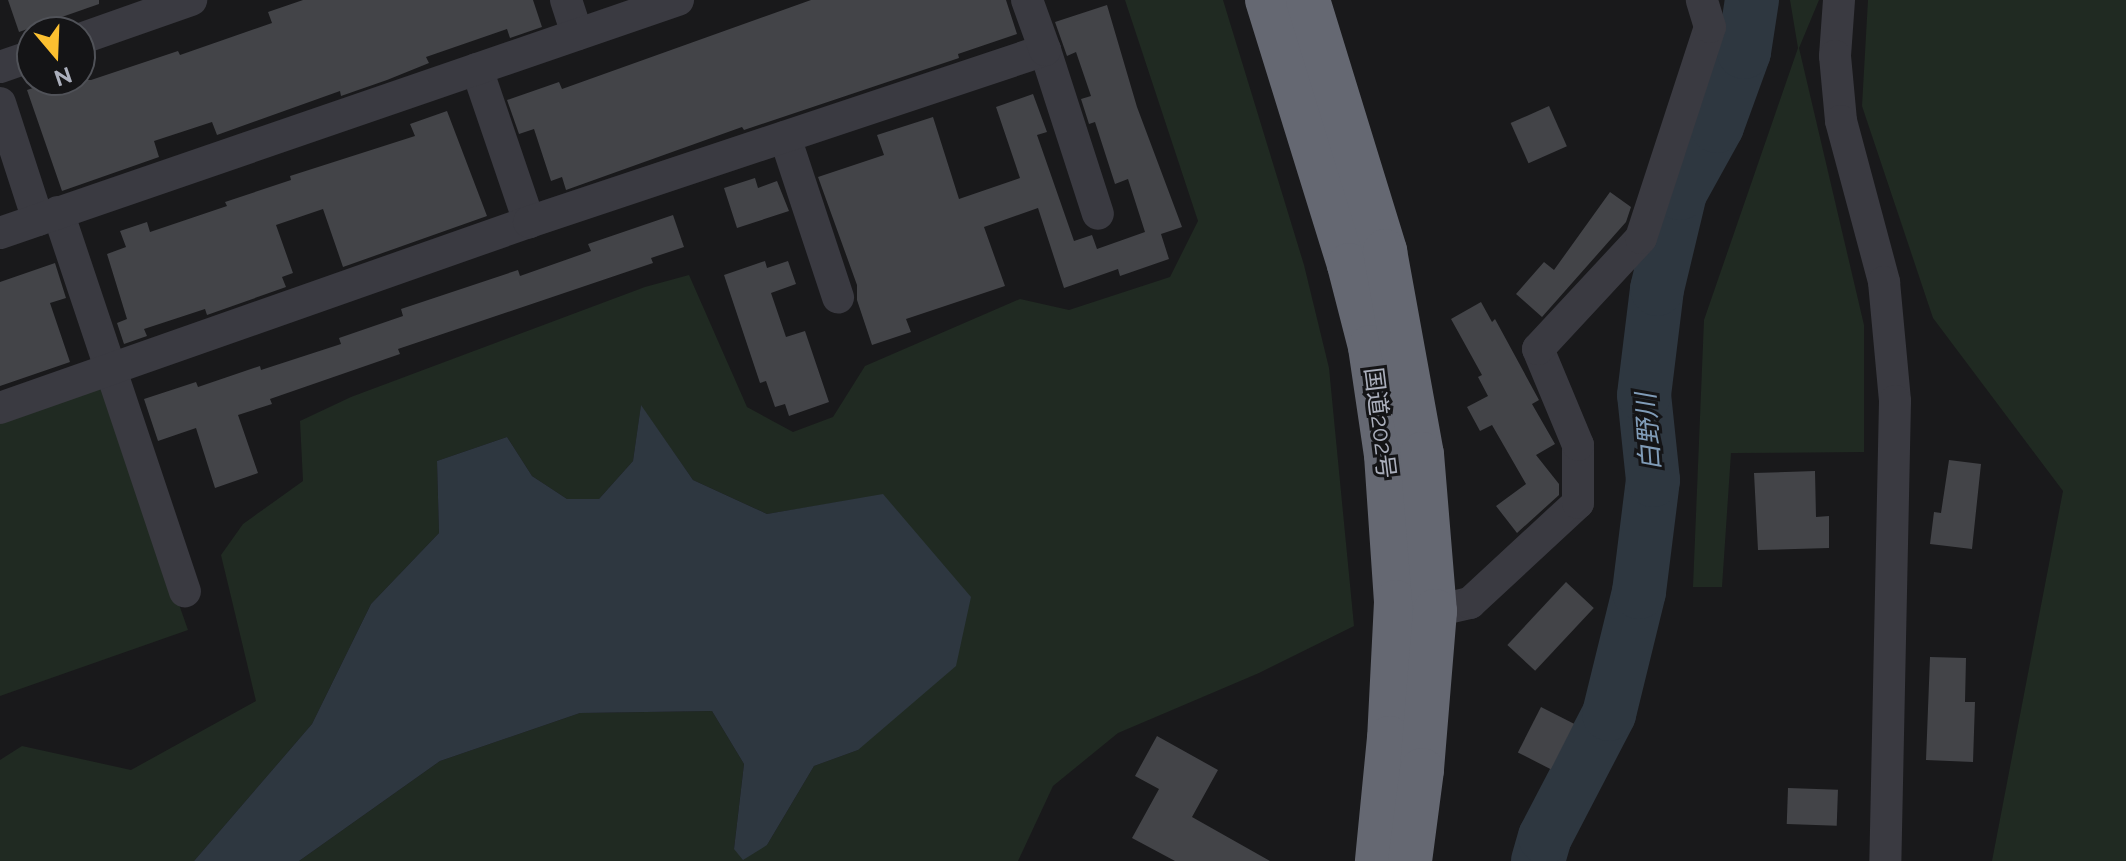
<!DOCTYPE html>
<html>
<head>
<meta charset="utf-8">
<style>
  body { margin:0 }
  #map { position:relative; width:2126px; height:861px; overflow:hidden; background:#19191b; font-family:Raleway,"Noto Sans JP",sans-serif }
  div>[style] { position:absolute }
  [style*='--x'] { left:calc(var(--x)*1px); top:calc(var(--y)*1px); width:calc(var(--w)*1px); rotate:calc(var(--a)*1deg) }
  .green>* { inset:0; background:#202a22 }
  .water>* { inset:0; background:#2e3740 }
  .river>* { height:54px; margin:-27px; padding:0 27px; transform-origin:27px; border-radius:27px; background:#2e3740 }
  .building>* { inset:0; background:#434448; transform-origin:0 0 }
  .street>* { height:32px; margin:-16px; padding:0 16px; transform-origin:16px; border-radius:16px; background:#3a3a41 }
  .highway>* { height:44px; margin:-22px; padding:0 22px; transform-origin:22px; border-radius:22px; background:#656872 }
  span { translate:-50% -50%; white-space:nowrap; text-align:center; line-height:1.15; -webkit-text-stroke:6px #141416; paint-order:stroke }
  .street-label { font-size:24px; color:#abafbc }
  .water-label { font-size:26px; color:#809cb8; font-style:italic }
  .north { position:absolute; left:16px; top:16px; width:80px; height:80px; box-sizing:border-box; background:#141416; border:2px solid #505258; border-radius:50%; rotate:161deg; font-size:22px; font-weight:700; line-height:32px; text-align:center; color:#abafbc }
  .north::after { content:''; display:block; margin:auto; width:28px; height:36px; background:#fcc030; clip-path:polygon(50% 0,100% 100%,50% 72%,0 100%) }
</style>
</head>
<body>
<div id="map">
  <div class="green">
    <div style="clip-path:polygon(1125px 0,1223px 0,1304px 265px,1329px 368px,1354px 626px,1259px 673px,1118px 733px,1053px 786px,1018px 861px,299px 861px,440px 761px,580px 713px,712px 711px,744px 764px,734px 849px,767px 845px,814px 766px,858px 750px,883px 495px,767px 514px,693px 480px,641px 406px,633px 461px,599px 499px,567px 499px,532px 476px,507px 437px,437px 461px,439px 533px,371px 604px,312px 724px,194px 861px,0 861px,0 760px,22px 746px,131px 770px,256px 701px,221px 555px,243px 524px,303px 481px,300px 421px,351px 397px,645px 287px,689px 275px,747px 407px,793px 432px,833px 417px,865px 366px,1020px 299px,1069px 310px,1170px 277px,1198px 221px)"></div>
    <div style="clip-path:polygon(1790px 0,1819px 0,1799px 48px,1864px 325px,1864px 452px,1731px 453px,1722px 587px,1693px 587px,1704px 320px,1798px 48px)"></div>
    <div style="clip-path:polygon(1868px 0,2126px 0,2126px 861px,1992px 861px,2063px 491px,1933px 318px,1862px 106px)"></div>
    <div style="clip-path:polygon(101px 383px,188px 630px,0 696px,0 419px)"></div>
  </div>
  <div class="water">
    <div style="clip-path:polygon(641px 405px,693px 480px,767px 514px,883px 494px,971px 597px,956px 666px,858px 750px,814px 766px,767px 845px,743px 860px,734px 849px,744px 764px,712px 711px,580px 713px,440px 761px,299px 861px,194px 861px,312px 724px,371px 604px,439px 533px,437px 461px,507px 437px,532px 476px,567px 499px,599px 499px,633px 461px)"></div>
  </div>
  <div class="river">
    <div style="--x:1538;--y:861;--w:25;--a:-74"></div>
    <div style="--x:1545;--y:837;--w:139;--a:-62.5"></div>
    <div style="--x:1609;--y:714;--w:126;--a:-76.2"></div>
    <div style="--x:1639;--y:592;--w:113;--a:-82.9"></div>
    <div style="--x:1653;--y:480;--w:85;--a:-96"></div>
    <div style="--x:1644;--y:395;--w:107;--a:-83"></div>
    <div style="--x:1657;--y:289;--w:99;--a:-76.5"></div>
    <div style="--x:1680;--y:193;--w:77;--a:-61.1"></div>
    <div style="--x:1717;--y:126;--w:79;--a:-70"></div>
    <div style="--x:1744;--y:52;--w:53;--a:-81.3"></div>
  </div>
  <div class="building">
    <div style="clip-path:polygon(8px 0,99px 0,99px 4px,19px 32px)"></div>
    <div style="clip-path:polygon(303px 0,533px 0,542px 27px,510px 38px,507px 29px,426px 57px,429px 63px,387px 80px,341px 96px,340px 91px,217px 135px,212px 122px,154px 141px,159px 157px,62px 191px,27px 90px,57px 80px,91px 80px,178px 51px,180px 55px,272px 23px,268px 12px)"></div>
    <div style="clip-path:polygon(811px 0,1006px 0,1017px 34px,958px 54px,959px 58px,744px 130px,742px 127px,566px 190px,562px 177px,551px 181px,534px 129px,519px 134px,507px 100px,559px 82px,562px 89px)"></div>
    <div style="clip-path:polygon(1107px 5px,1137px 107px,1182px 227px,1161px 234px,1169px 259px,1120px 276px,1118px 269px,1064px 288px,1038px 208px,984px 227px,1005px 286px,906px 319px,911px 332px,872px 345px,857px 300px,857px 285px,818px 177px,884px 155px,877px 135px,933px 117px,959px 199px,1020px 178px,996px 107px,1033px 94px,1047px 132px,1037px 135px,1074px 241px,1092px 235px,1097px 249px,1145px 232px,1128px 179px,1115px 184px,1095px 122px,1089px 124px,1081px 99px,1091px 96px,1076px 52px,1067px 56px,1055px 22px)"></div>
    <div style="left:1549px;top:106px;width:44px;height:42px;rotate:66deg"></div>
    <div style="clip-path:polygon(447px 111px,487px 216px,343px 267px,323px 209px,276px 225px,293px 273px,282px 277px,286px 287px,207px 315px,205px 309px,144px 329px,147px 336px,124px 344px,117px 323px,127px 319px,107px 254px,126px 247px,120px 231px,147px 222px,150px 232px,227px 206px,225px 202px,291px 180px,290px 176px,415px 136px,410px 124px)"></div>
    <div style="clip-path:polygon(755px 178px,758px 188px,777px 181px,789px 211px,737px 228px,724px 188px)"></div>
    <div style="clip-path:polygon(1610px 192px,1631px 207px,1626px 222px,1542px 317px,1516px 294px,1544px 262px,1554px 270px)"></div>
    <div style="clip-path:polygon(673px 215px,684px 247px,651px 258px,653px 263px,398px 349px,400px 354px,270px 399px,272px 404px,238px 415px,258px 473px,215px 488px,196px 428px,158px 441px,144px 399px,196px 382px,198px 387px,260px 366px,261px 370px,341px 344px,339px 338px,403px 316px,401px 309px,518px 270px,520px 276px,591px 251px,588px 244px)"></div>
    <div style="clip-path:polygon(765px 261px,767px 268px,788px 261px,796px 284px,771px 293px,786px 337px,805px 331px,829px 402px,789px 416px,785px 404px,775px 407px,766px 381px,760px 383px,724px 275px)"></div>
    <div style="clip-path:polygon(55px 263px,66px 298px,50px 303px,70px 362px,0 386px,0 282px)"></div>
    <div style="clip-path:polygon(1481px 302px,1492px 322px,1495px 319px,1539px 400px,1532px 404px,1555px 444px,1536px 455px,1559px 484px,1559px 495px,1517px 533px,1496px 506px,1526px 484px,1492px 425px,1480px 431px,1467px 407px,1488px 396px,1478px 377px,1482px 375px,1451px 319px)"></div>
    <div style="clip-path:polygon(1949px 460px,1981px 464px,1972px 549px,1930px 544px,1934px 512px,1941px 513px)"></div>
    <div style="clip-path:polygon(1815px 471px,1816px 517px,1829px 516px,1829px 548px,1758px 550px,1754px 473px)"></div>
    <div style="left:1566px;top:582px;width:38px;height:86px;rotate:43deg"></div>
    <div style="clip-path:polygon(1930px 657px,1966px 658px,1965px 702px,1975px 702px,1973px 762px,1926px 760px)"></div>
    <div style="left:1541px;top:707px;width:37px;height:51px;rotate:27deg"></div>
    <div style="clip-path:polygon(1157px 736px,1218px 770px,1192px 817px,1270px 861px,1175px 861px,1132px 838px,1159px 789px,1135px 776px)"></div>
    <div style="left:1788px;top:788px;width:50px;height:36px;rotate:2deg"></div>
  </div>
  <div class="street">
    <div style="--x:566;--y:0;--w:36;--a:72"></div>
    <div style="--x:1839;--y:0;--w:56;--a:94.1"></div>
    <div style="--x:1835;--y:56;--w:65;--a:84.7"></div>
    <div style="--x:1841;--y:121;--w:167;--a:75"></div>
    <div style="--x:1884;--y:282;--w:120;--a:84.7"></div>
    <div style="--x:1895;--y:401;--w:460;--a:91.2"></div>
    <div style="--x:80;--y:39;--w:118;--a:-19.4"></div>
    <div style="--x:1045;--y:50;--w:172;--a:72.1"></div>
    <div style="--x:0;--y:67;--w:34;--a:-19"></div>
    <div style="--x:477;--y:69;--w:162;--a:71.2"></div>
    <div style="--x:0;--y:103;--w:123;--a:72"></div>
    <div style="--x:785;--y:137;--w:169;--a:71.7"></div>
    <div style="--x:58;--y:212;--w:400;--a:71.5"></div>
    <div style="--x:0;--y:233;--w:717;--a:-18.97"></div>
    <div style="--x:0;--y:408;--w:561;--a:-19.37"></div>
    <div style="--x:529;--y:222;--w:544;--a:-18.43"></div>
    <div style="--x:1045;--y:50;--w:53;--a:-109.8"></div>
    <div style="--x:1435;--y:611;--w:36;--a:-13"></div>
    <div style="--x:1470;--y:603;--w:147;--a:-42.8"></div>
    <div style="--x:1578;--y:503;--w:58;--a:-90"></div>
    <div style="--x:1578;--y:445;--w:104;--a:-112.6"></div>
    <div style="--x:1538;--y:349;--w:151;--a:-47.1"></div>
    <div style="--x:1641;--y:238;--w:222;--a:-71.9"></div>
    <div style="--x:1710;--y:27;--w:28;--a:-107"></div>
  </div>
  <div class="highway">
    <div style="--x:1267;--y:0;--w:277;--a:72.8"></div>
    <div style="--x:1349;--y:265;--w:85;--a:75.6"></div>
    <div style="--x:1370;--y:347;--w:109;--a:81.6"></div>
    <div style="--x:1386;--y:455;--w:147;--a:86.1"></div>
    <div style="--x:1396;--y:602;--w:136;--a:92.9"></div>
    <div style="--x:1389;--y:738;--w:124;--a:95.6"></div>
    <div style="--x:1308;--y:0;--w:263;--a:72.9"></div>
    <div style="--x:1385;--y:251;--w:206;--a:79.7"></div>
    <div style="--x:1422;--y:454;--w:158;--a:85.3"></div>
    <div style="--x:1435;--y:611;--w:160;--a:94.7"></div>
    <div style="--x:1422;--y:770;--w:92;--a:97.5"></div>
  </div>
  <div class="street-label">
    <span style="left:1380px;top:423px;rotate:83deg">国道202号</span>
  </div>
  <div class="water-label">
    <span style="left:1649px;top:432px;rotate:-94deg">白野川</span>
  </div>
  <div class="north">N</div>
</div>
</body>
</html>
